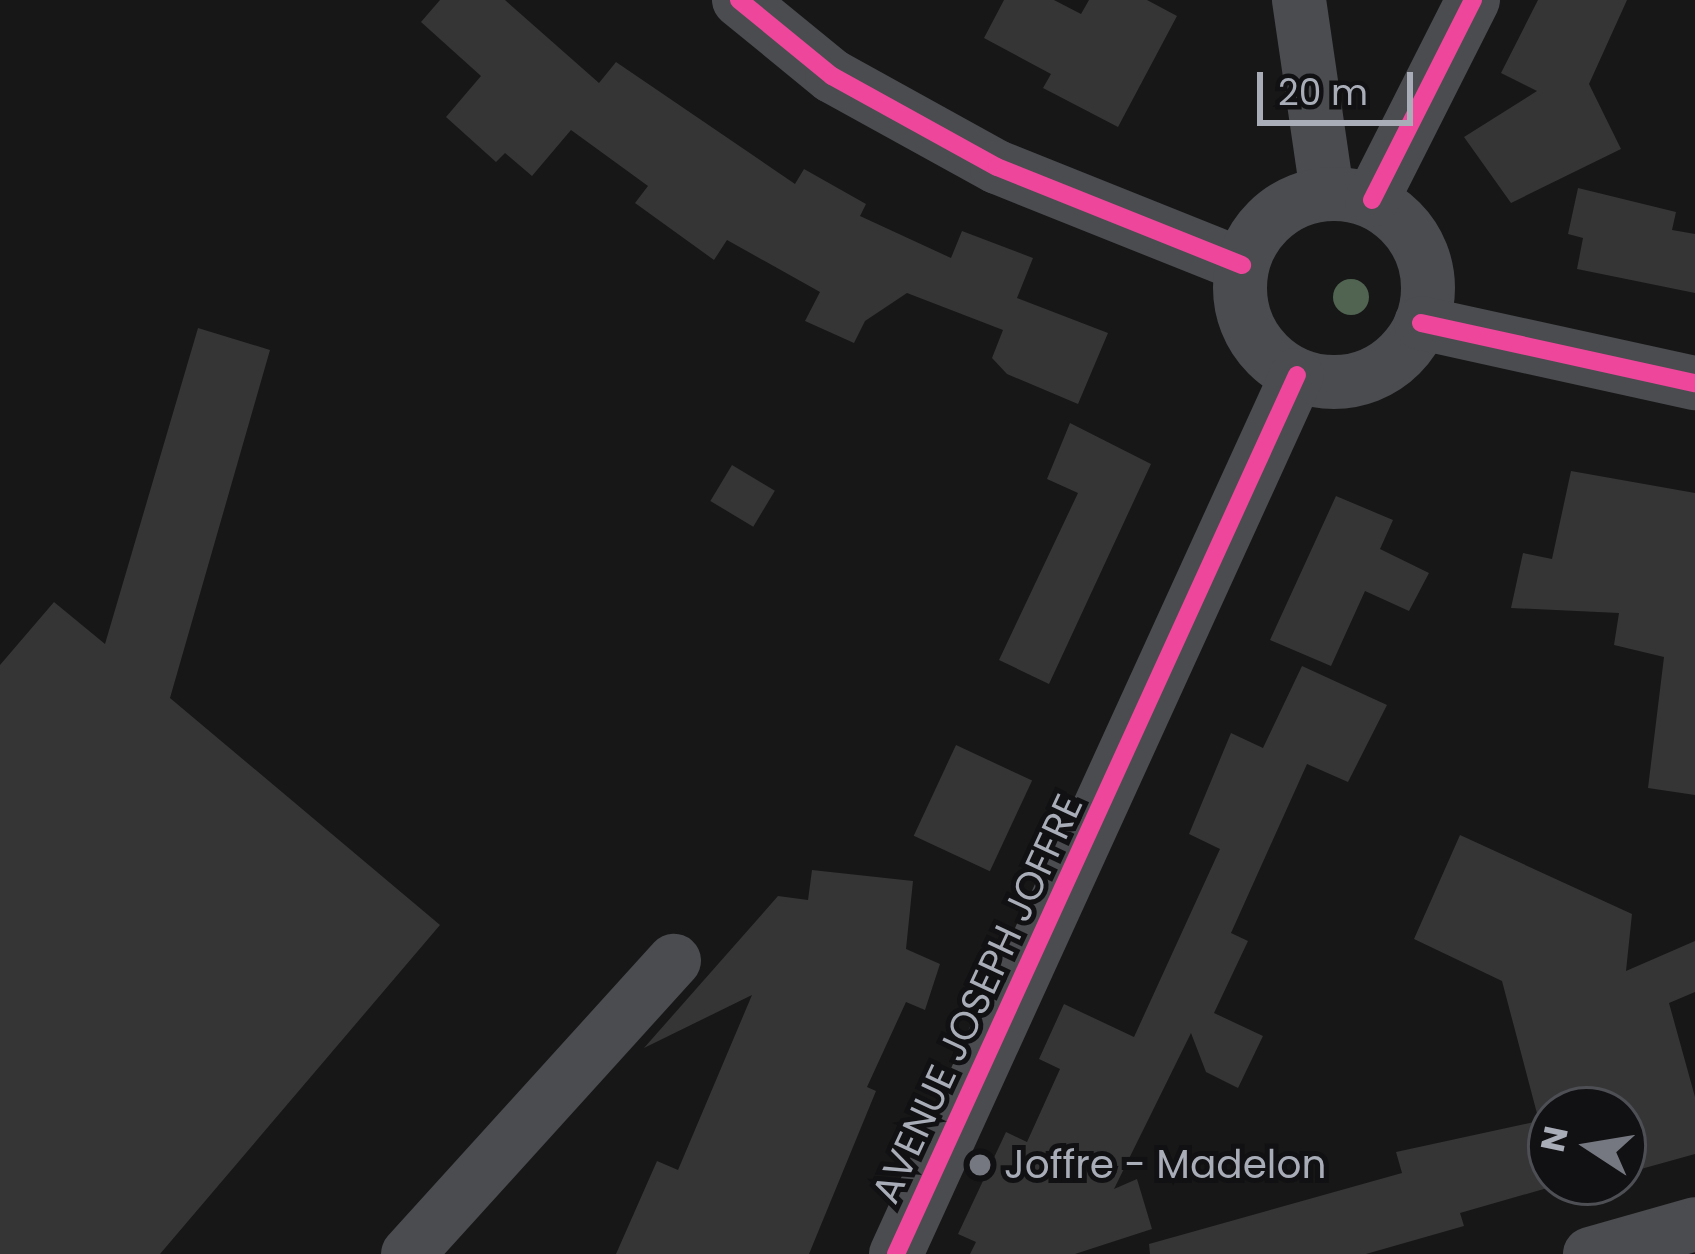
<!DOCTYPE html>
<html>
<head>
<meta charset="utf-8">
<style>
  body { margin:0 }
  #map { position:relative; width:1695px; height:1254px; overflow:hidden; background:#171717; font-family:Poppins,sans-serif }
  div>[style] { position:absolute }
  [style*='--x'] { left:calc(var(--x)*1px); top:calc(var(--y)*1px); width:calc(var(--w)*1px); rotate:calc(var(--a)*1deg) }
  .building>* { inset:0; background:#353536; transform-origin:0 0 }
  .minor>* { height:54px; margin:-27px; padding:0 27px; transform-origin:27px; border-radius:27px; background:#4b4c50 }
  .minor>.ring { margin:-27px; padding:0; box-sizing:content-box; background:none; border:54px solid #4b4c50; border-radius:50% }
  .cycleway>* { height:18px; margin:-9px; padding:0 9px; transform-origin:9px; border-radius:9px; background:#ed469a }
  .trees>* { width:36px; height:36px; margin:-18px; border-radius:50%; background:#506451 }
  .dots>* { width:33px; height:33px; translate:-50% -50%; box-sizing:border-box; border:6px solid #111113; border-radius:50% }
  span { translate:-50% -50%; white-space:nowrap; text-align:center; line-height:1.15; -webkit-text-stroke:10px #111113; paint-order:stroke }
  .street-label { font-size:39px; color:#a8adb8 }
  .poi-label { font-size:39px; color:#a8adb8 }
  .left { translate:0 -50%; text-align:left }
  .north { position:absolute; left:1527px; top:1086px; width:120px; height:120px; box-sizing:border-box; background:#111113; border:3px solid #4d4f55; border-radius:50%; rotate:282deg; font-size:33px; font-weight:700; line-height:48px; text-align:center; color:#a8adb8 }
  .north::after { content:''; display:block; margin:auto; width:42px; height:54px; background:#757880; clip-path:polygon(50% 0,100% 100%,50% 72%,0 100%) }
  .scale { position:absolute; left:1257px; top:72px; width:156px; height:54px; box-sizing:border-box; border:6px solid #a8adb8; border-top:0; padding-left:15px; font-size:36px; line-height:42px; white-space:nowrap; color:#a8adb8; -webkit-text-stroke:9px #111113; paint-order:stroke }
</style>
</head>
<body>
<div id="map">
  <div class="building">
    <div style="clip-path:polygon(440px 0,505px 0,599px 83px,616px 62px,795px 184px,804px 169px,866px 204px,860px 216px,951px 258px,962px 231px,1033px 258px,1017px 298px,1108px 333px,1078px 404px,1007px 374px,992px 358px,1003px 330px,907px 293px,865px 321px,854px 343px,805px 321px,820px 292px,727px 240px,714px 260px,635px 203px,648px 186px,571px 130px,532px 176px,505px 153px,496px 162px,446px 117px,481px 76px,421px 22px)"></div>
    <div style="clip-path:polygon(1004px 0,1054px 0,1081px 14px,1089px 0,1147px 0,1177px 16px,1118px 127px,1043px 88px,1051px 74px,984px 38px)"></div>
    <div style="clip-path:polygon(1538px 0,1627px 0,1589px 84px,1621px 149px,1511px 203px,1464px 137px,1537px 91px,1501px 73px)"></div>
    <div style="clip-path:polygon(1578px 188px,1676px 212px,1672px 230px,1695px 234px,1695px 293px,1577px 269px,1583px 238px,1568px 234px)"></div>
    <div style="clip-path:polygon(198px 328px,270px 350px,170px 698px,440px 925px,160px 1254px,0 1254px,0 665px,54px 602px,105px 644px)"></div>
    <div style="clip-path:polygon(1070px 423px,1151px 464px,1049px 684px,999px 660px,1078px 493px,1047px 479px)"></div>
    <div style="left:732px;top:465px;width:50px;height:42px;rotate:31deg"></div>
    <div style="clip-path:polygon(1571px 471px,1695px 493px,1695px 795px,1648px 788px,1664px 657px,1614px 645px,1619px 613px,1511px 608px,1523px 553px,1552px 559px)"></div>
    <div style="clip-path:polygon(1336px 496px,1393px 520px,1380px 549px,1429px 573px,1409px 611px,1365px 591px,1331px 666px,1270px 640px)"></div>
    <div style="clip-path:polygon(1302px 666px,1387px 705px,1348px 782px,1307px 764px,1231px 933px,1248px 941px,1214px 1013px,1263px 1036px,1238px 1088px,1206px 1072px,1191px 1033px,1114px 1189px,1137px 1179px,1152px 1229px,1075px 1254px,970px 1254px,976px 1242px,958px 1234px,1006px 1132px,1027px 1142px,1060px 1069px,1039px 1059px,1064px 1004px,1134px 1037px,1220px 849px,1189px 834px,1231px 733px,1263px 748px)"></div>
    <div style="left:956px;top:745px;width:84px;height:100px;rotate:25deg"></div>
    <div style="clip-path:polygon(1460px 835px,1632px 914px,1626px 971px,1695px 941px,1695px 992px,1669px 1003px,1695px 1097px,1695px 1154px,1623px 1174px,1623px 1110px,1551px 1110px,1551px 1182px,1568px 1182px,1460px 1213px,1464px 1226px,1366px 1254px,1150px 1254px,1149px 1244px,1402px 1173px,1396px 1152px,1539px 1121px,1502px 981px,1414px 939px)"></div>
    <div style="clip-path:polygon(812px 870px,913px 881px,906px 949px,940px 964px,925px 1010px,906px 1002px,867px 1087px,876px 1091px,809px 1254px,616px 1254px,657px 1161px,678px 1170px,752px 995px,644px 1048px,778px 896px,808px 900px)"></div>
  </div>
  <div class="minor">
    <div style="--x:739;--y:0;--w:120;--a:39.3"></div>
    <div style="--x:832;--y:76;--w:188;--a:28.9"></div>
    <div style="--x:997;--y:167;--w:264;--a:21.8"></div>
    <div style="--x:1299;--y:0;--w:195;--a:81.7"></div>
    <div class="ring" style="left:1240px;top:194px;width:134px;height:134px"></div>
    <div style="--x:1372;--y:200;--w:224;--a:-63.2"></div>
    <div style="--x:1421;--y:323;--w:280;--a:12.4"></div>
    <div style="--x:408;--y:1254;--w:396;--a:-47.8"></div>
    <div style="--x:896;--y:1254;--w:966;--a:-65.48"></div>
    <div style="--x:1590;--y:1254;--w:109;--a:-15.9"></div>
  </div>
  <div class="cycleway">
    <div style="--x:739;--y:0;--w:120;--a:39.3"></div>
    <div style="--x:832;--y:76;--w:188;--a:28.9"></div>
    <div style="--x:997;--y:167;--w:264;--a:21.8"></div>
    <div style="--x:1372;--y:200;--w:224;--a:-63.2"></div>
    <div style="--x:1421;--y:323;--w:280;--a:12.4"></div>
    <div style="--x:896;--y:1254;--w:966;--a:-65.48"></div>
  </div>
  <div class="trees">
    <div style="left:1351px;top:297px"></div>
  </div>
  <div class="dots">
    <div style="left:980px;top:1165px;background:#757880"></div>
  </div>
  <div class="street-label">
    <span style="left:978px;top:999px;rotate:-65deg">AVENUE JOSEPH JOFFRE</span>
  </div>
  <div class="poi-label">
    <span class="left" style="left:1004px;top:1165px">Joffre - Madelon</span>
  </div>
  <div class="north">N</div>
  <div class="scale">20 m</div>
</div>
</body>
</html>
